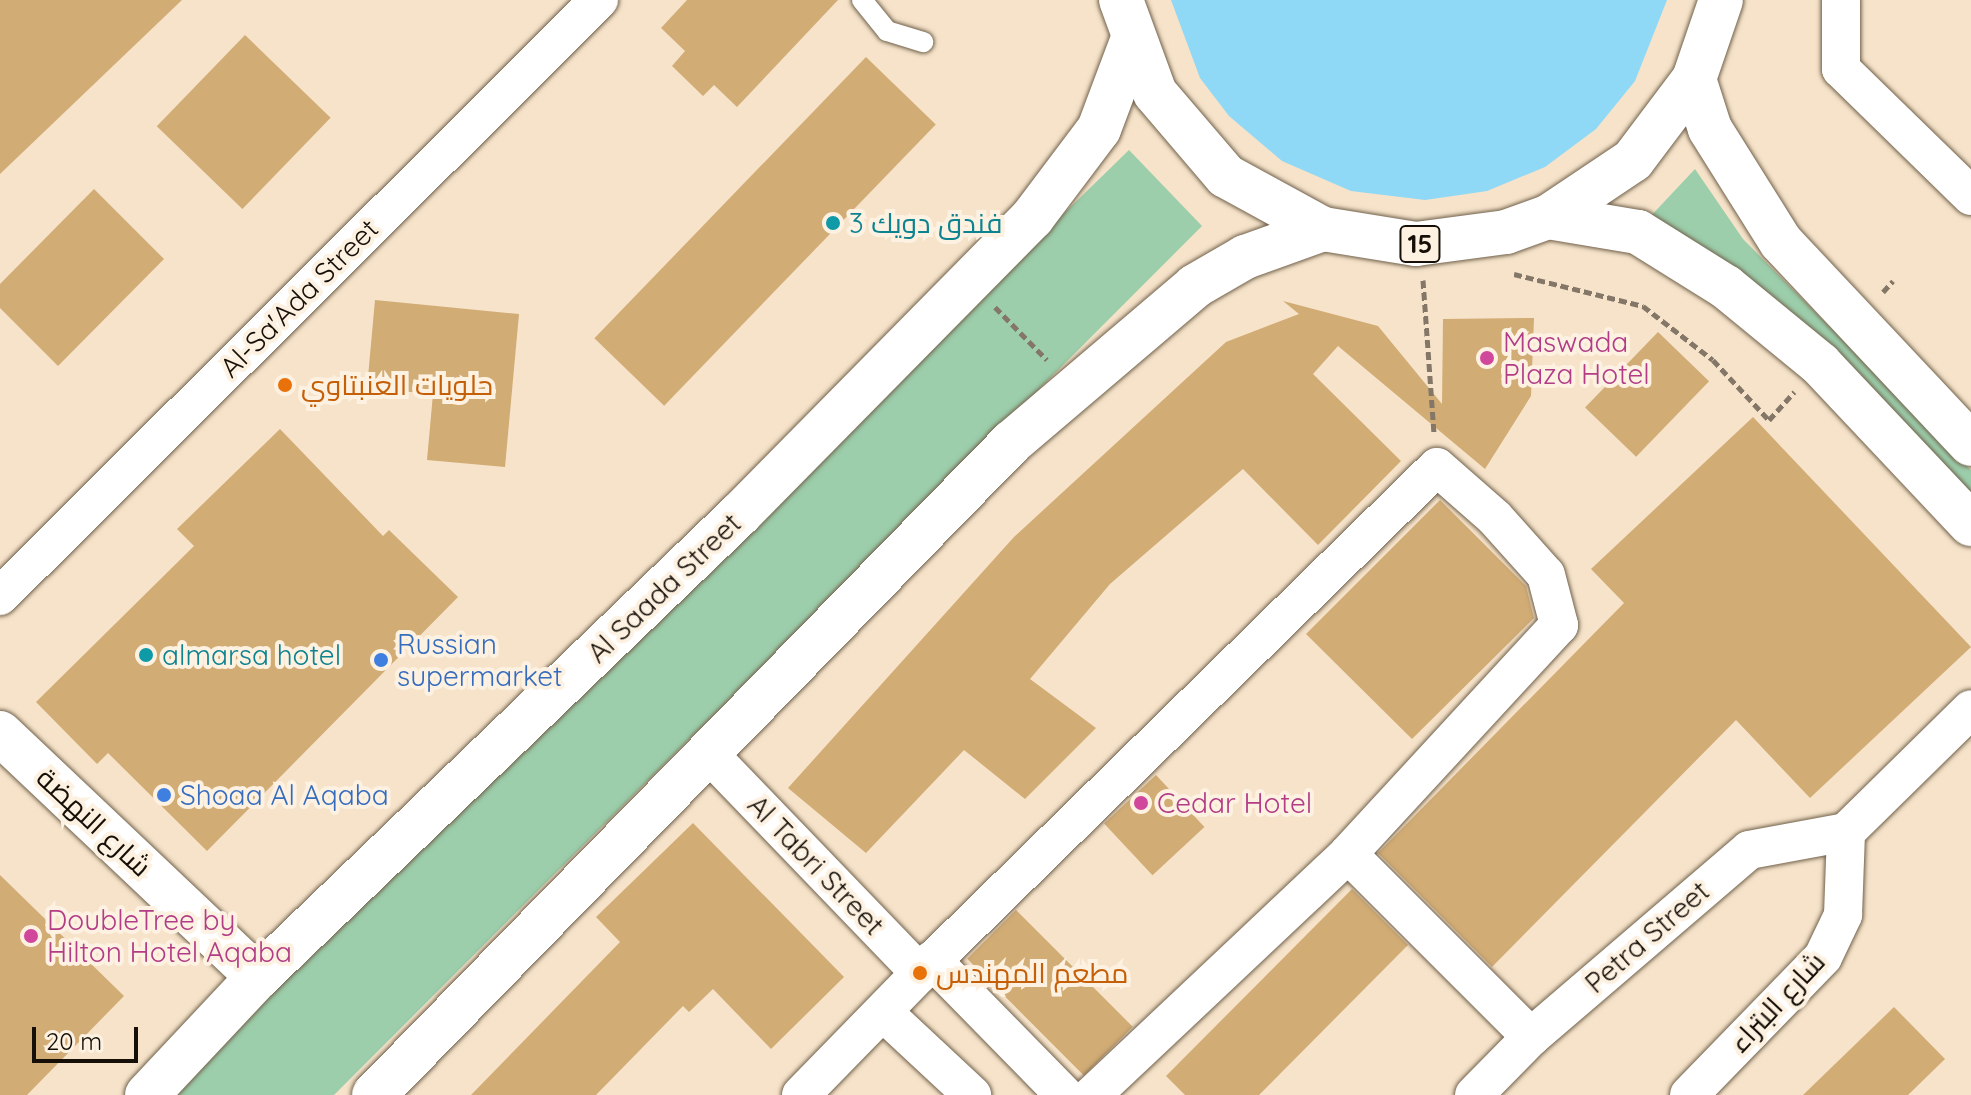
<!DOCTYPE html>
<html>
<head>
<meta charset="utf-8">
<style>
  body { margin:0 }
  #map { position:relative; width:1971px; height:1095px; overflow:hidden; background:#f6e3ca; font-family:Quicksand,Cairo,sans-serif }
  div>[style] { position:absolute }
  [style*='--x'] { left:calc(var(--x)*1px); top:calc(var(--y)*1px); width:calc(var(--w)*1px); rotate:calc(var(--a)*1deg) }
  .green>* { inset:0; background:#9cceab }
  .water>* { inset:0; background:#8fd8f6 }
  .building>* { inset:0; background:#d2ac75; transform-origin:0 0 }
  .path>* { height:5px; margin-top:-2.5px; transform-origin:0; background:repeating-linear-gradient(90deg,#847767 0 8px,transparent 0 12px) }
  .roads { filter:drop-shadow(0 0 2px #71614b) drop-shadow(0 0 2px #71614b) }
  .lane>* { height:20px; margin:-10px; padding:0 10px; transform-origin:10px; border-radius:10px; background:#fff }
  .street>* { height:38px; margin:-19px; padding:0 19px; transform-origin:19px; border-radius:19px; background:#fff }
  .secondary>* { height:44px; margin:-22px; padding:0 22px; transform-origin:22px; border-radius:22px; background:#fff }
  .highway>* { height:44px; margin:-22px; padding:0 22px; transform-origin:22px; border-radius:22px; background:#fff }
  .dots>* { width:22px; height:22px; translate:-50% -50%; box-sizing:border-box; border:4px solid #fdf1e2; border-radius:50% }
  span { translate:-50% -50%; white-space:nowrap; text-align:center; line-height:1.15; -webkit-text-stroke:8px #fdf1e2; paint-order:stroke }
  .shield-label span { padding:2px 6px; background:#fdf1e2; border:2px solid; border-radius:6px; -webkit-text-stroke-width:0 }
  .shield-label { font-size:26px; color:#160f07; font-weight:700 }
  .culture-label { font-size:28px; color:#0d838f }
  .left { translate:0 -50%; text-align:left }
  .street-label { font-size:28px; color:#160f07 }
  .hotel-label { font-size:28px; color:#b23c85 }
  .food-label { font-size:28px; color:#c56008 }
  .shop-label { font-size:28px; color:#366cbe }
  .scale { position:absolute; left:32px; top:1027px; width:106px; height:36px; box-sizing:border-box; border:4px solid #160f07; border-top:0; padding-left:10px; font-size:24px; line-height:28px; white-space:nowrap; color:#160f07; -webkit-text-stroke:6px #fdf1e2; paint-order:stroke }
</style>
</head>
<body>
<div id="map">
  <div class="green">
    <div style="clip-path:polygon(1129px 150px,1202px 226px,334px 1095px,158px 1095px)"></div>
    <div style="clip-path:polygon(1695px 169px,1743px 239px,1971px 470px,1971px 502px,1648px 219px)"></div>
  </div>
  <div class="water">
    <div style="clip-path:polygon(1171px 0,1667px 0,1635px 81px,1596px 129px,1545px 167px,1487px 191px,1425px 200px,1351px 191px,1282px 161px,1229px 116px,1200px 78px)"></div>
  </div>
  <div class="building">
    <div style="clip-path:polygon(0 0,182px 0,0 174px)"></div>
    <div style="clip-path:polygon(687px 0,838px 0,737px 107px,714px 85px,703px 96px,672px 66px,685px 51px,661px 28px)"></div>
    <div style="left:245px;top:35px;width:119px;height:127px;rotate:44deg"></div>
    <div style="left:866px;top:57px;width:97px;height:391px;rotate:44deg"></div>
    <div style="clip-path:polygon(94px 189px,164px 259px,58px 366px,0 308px,0 284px)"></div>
    <div style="clip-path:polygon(375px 300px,519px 314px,505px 467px,427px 460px,433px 394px,367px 388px)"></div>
    <div style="clip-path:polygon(1283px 301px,1378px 326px,1442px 404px,1443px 319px,1534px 318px,1531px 396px,1485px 469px,1338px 346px,1313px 374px,1401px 461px,1318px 545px,1243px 469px,1110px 584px,1030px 679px,1096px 728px,1025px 799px,964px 750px,866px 853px,788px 788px,1014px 537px,1226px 342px,1299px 314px)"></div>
    <div style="left:1658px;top:332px;width:71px;height:105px;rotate:44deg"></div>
    <div style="clip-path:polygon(1753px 417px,1971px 647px,1810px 798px,1736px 720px,1492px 967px,1378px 853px,1624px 603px,1591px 569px)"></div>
    <div style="clip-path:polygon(280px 429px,383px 536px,389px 530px,458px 597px,207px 851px,108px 753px,97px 764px,36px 702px,194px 546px,177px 529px)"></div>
    <div style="clip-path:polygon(1440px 500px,1526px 586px,1534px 618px,1412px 739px,1306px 634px)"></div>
    <div style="left:1156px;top:775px;width:71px;height:71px;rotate:47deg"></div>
    <div style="clip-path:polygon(693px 823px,844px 977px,771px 1049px,713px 989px,689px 1012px,683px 1006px,596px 1095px,471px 1095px,620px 942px,596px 917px)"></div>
    <div style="clip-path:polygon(0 875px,124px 996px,27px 1095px,0 1095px)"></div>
    <div style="clip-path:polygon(1352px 889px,1408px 945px,1259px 1095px,1185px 1095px,1166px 1076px)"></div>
    <div style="left:1016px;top:910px;width:165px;height:69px;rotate:45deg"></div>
    <div style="clip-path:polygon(1894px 1007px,1945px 1059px,1908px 1095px,1803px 1095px)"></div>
  </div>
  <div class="path">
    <div style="--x:1514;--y:274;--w:133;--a:13.9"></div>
    <div style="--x:1643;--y:306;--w:88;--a:37.6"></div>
    <div style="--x:1713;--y:360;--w:82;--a:47"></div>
    <div style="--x:1769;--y:420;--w:38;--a:-48"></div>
    <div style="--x:1423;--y:280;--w:153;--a:85.9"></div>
    <div style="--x:1883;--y:292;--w:15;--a:-48"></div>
    <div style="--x:995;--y:307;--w:74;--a:45.5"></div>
  </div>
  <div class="roads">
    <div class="lane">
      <div style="--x:862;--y:0;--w:40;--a:51"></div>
      <div style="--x:887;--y:31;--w:38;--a:17"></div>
    </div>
    <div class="street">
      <div style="--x:1841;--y:0;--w:69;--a:90"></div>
      <div style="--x:1841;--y:69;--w:182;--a:44.3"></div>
      <div style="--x:0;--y:596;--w:845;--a:-44.86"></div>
      <div style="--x:712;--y:757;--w:300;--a:46.1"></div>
      <div style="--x:920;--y:973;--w:723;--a:-44.38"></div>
      <div style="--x:1437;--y:467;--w:77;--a:41.3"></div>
      <div style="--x:1495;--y:518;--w:76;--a:48.2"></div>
      <div style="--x:1546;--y:575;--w:52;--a:75.4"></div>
      <div style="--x:1559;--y:625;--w:311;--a:132.7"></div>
      <div style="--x:1348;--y:854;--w:352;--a:136.7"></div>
      <div style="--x:1348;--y:854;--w:259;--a:45"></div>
      <div style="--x:932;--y:960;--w:189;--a:45.6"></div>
      <div style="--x:883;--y:1012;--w:122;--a:43"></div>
      <div style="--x:801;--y:1095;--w:170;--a:-45.7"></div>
      <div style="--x:1474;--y:1095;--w:81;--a:-45.5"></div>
      <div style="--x:1531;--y:1037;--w:287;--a:-40.6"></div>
      <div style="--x:1749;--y:850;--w:99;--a:-10.5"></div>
      <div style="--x:1689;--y:1095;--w:192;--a:-45.8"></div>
      <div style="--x:1823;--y:957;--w:47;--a:-64.5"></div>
      <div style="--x:1843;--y:915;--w:83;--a:-87.9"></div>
      <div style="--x:1846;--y:832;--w:175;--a:-44.5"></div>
    </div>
    <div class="secondary">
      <div style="--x:1694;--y:79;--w:52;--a:72.3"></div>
      <div style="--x:1710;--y:129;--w:133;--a:57.9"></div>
      <div style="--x:1781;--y:242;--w:277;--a:46.8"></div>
      <div style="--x:1548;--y:217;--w:91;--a:9.5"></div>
      <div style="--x:1638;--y:232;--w:104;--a:32"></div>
      <div style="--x:1726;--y:287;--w:122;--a:39.3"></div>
      <div style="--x:1820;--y:364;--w:220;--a:46.7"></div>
      <div style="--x:0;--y:733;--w:355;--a:43.4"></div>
    </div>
    <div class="highway">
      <div style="--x:1121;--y:0;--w:99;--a:69.9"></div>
      <div style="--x:1155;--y:93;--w:109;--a:49.5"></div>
      <div style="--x:1226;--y:176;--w:111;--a:28.7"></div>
      <div style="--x:1323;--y:229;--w:94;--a:9.2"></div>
      <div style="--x:1416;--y:244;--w:91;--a:-7.6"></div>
      <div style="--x:1506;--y:232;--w:45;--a:-19.7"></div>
      <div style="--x:1548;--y:217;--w:102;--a:-33.8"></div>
      <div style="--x:1633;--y:160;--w:101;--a:-53"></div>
      <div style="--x:1694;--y:79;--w:83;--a:-71.1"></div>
      <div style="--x:147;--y:1095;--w:162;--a:-46.8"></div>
      <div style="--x:258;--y:977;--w:668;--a:-43.85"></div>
      <div style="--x:740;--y:514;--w:416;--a:-45.4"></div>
      <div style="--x:1032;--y:218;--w:111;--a:-53"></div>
      <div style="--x:1099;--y:129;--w:91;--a:-69.4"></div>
      <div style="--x:374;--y:1095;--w:913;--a:-45.67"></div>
      <div style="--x:1012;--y:442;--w:240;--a:-40.4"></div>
      <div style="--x:1195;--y:286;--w:58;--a:-30.1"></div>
      <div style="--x:1245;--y:257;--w:83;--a:-19.7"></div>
    </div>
  </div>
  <div class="dots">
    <div style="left:833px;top:223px;background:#0f9aa8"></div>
    <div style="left:1487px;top:358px;background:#d1479c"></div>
    <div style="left:285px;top:385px;background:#e8710a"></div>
    <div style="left:146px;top:655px;background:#0f9aa8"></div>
    <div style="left:381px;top:660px;background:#3f7fe0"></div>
    <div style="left:164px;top:795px;background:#3f7fe0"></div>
    <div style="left:1141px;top:803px;background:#d1479c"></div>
    <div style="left:31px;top:936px;background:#d1479c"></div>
    <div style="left:920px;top:973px;background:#e8710a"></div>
  </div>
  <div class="shield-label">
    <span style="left:1420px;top:244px">15</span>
  </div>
  <div class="culture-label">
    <span class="left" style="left:849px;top:223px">فندق دويك 3</span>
    <span class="left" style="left:162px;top:655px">almarsa hotel</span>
  </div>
  <div class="street-label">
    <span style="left:299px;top:298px;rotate:-45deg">Al-Sa'Ada Street</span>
    <span style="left:664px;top:588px;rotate:-44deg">Al Saada Street</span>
    <span style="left:94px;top:822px;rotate:43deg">شارع النهضة</span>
    <span style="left:816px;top:865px;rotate:46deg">Al Tabri Street</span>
    <span style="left:1647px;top:937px;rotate:-41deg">Petra Street</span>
    <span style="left:1777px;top:1002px;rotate:-47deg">شارع البتراء</span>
  </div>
  <div class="hotel-label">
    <span class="left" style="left:1503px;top:358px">Maswada<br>Plaza Hotel</span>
    <span class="left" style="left:1157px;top:803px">Cedar Hotel</span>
    <span class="left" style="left:47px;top:936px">DoubleTree by<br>Hilton Hotel Aqaba</span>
  </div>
  <div class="food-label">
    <span class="left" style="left:301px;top:385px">حلويات العنبتاوي</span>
    <span class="left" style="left:936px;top:973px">مطعم المهندس</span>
  </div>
  <div class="shop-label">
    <span class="left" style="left:397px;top:660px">Russian<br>supermarket</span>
    <span class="left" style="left:180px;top:795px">Shoaa Al Aqaba</span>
  </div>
  <div class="scale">20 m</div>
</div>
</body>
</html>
